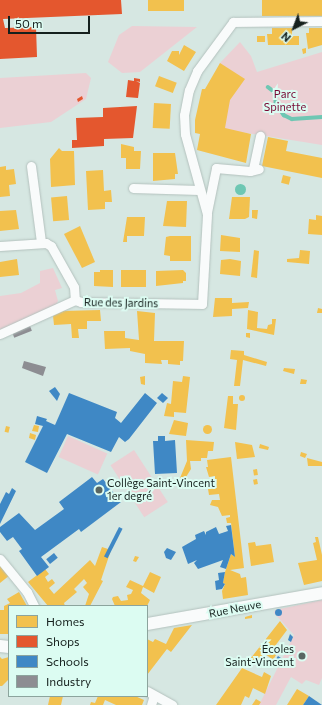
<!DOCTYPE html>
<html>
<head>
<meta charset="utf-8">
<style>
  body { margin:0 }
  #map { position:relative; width:322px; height:705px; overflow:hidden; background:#d6e7e2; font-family:Commissioner,sans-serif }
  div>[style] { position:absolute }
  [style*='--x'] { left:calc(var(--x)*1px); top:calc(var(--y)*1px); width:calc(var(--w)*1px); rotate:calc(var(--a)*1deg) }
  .green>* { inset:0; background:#ebd0d4; transform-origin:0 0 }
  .water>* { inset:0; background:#6ec7b3 }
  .round { border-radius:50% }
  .homes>* { inset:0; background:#f2c14e; transform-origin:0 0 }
  .shops>* { inset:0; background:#e4572e }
  .schools>* { inset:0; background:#3f88c5; transform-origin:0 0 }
  .industry>* { inset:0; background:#8d8d92; transform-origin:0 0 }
  .stream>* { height:3.5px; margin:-1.75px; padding:0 1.75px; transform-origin:1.75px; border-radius:1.75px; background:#6ec7b3 }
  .roads { filter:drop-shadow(0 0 1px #b3c1bd) drop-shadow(0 0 1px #b3c1bd) }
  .street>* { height:9px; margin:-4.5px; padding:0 4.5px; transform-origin:4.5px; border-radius:4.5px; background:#f9fbfb }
  .secondary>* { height:12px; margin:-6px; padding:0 6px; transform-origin:6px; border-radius:6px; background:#f9fbfb }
  .dots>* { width:11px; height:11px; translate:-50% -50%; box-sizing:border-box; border:2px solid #dcfcf2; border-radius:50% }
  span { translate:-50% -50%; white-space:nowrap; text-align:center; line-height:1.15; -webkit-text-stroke:4px #dcfcf2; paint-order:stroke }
  .park-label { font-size:11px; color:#770632 }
  .street-label { font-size:11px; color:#15201d }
  .poi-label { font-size:11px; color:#15201d }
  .left { translate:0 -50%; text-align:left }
  .right { translate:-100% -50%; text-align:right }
  .legend { position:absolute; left:8px; top:605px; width:140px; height:92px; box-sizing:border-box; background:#dcfcf2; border:1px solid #8ca49d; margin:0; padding:5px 7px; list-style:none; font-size:12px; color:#15201d }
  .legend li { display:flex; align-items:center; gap:8px; height:20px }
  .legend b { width:20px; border:1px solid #8ca49d }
  .north { position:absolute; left:274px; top:8px; width:40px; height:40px; -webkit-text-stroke:3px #dcfcf2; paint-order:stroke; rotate:222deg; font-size:11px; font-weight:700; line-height:16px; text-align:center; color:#15201d }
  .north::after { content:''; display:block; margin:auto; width:14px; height:18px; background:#15201d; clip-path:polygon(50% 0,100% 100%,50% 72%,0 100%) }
  .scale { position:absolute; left:8px; top:16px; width:82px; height:18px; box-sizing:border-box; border:2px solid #15201d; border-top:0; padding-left:5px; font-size:12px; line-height:14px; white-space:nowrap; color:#15201d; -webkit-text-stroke:3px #dcfcf2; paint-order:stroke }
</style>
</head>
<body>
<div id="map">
  <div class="green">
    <div style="clip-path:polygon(132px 26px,197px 27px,140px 72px,122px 73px,108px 62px,119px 35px)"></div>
    <div style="clip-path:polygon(240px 42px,251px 56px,257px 72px,322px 52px,322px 145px,222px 129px,219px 64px)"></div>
    <div style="clip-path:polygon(86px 73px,91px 78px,86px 99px,51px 122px,0 128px,0 78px)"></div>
    <div style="clip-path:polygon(53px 268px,62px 288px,55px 290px,58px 301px,56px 305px,0 330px,0 296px,21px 293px,40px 283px,40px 271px)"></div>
    <div style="left:68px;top:436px;width:43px;height:23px;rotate:24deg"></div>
    <div style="left:134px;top:450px;width:62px;height:28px;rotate:57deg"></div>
    <div style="clip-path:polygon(322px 600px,322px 678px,319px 685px,306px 680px,302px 684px,291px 677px,276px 705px,259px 705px,294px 635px,274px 613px,275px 610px)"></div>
  </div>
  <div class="water">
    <div class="round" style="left:234.5px;top:183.5px;width:11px;height:11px"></div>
  </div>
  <div class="homes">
    <div style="left:148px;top:0;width:36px;height:11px"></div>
    <div style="left:262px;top:0;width:60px;height:16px"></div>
    <div style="clip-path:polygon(272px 28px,292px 28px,292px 36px,299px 36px,299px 45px,268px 45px,267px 34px,272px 34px)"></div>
    <div style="clip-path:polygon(309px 28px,322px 28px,322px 45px,308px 49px,306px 33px,309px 33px)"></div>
    <div style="left:257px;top:36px;width:8px;height:6px"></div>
    <div style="clip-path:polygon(184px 45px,196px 52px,184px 71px,167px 61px,172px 51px,179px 51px,179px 55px)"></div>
    <div style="clip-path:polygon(306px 48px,306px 53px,303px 54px,302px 49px)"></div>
    <div style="clip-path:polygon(220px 63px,245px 79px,230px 100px,225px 128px,251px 134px,246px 163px,197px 150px,200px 134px,195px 133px,195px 120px,202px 89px,205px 89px)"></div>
    <div style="left:159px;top:76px;width:19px;height:11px;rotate:21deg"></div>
    <div style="left:154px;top:103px;width:17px;height:25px;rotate:3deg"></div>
    <div style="clip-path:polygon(268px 137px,288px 141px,286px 151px,322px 158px,322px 178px,262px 166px)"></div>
    <div style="clip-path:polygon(121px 144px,134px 147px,134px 151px,141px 151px,140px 169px,126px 169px,126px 158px,121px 158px)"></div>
    <div style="clip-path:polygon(59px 148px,62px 151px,74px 151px,75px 185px,51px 187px,50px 159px)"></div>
    <div style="clip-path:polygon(153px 153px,175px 153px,178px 174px,175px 174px,175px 179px,153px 181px)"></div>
    <div style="clip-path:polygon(6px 166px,6px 170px,14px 169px,16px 184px,9px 185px,10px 196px,0 197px,0 167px)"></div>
    <div style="clip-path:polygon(103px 170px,104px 191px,111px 190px,112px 202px,105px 202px,105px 209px,88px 210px,86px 171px)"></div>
    <div style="left:283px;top:175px;width:8px;height:8px;rotate:14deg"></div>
    <div style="left:67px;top:196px;width:24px;height:16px;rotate:85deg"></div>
    <div style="clip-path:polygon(232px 197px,250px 197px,249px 217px,245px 219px,229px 219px)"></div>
    <div style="clip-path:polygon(167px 201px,187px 201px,186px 227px,163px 226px)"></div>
    <div style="clip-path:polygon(16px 210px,19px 229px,0 231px,0 211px)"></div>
    <div style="clip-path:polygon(252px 210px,258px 210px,257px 219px,252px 218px)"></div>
    <div style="clip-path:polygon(316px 215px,322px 216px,322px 235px,308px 234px,309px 219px,316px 220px)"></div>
    <div style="clip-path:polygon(127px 217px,145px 217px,144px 236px,127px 236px,127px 242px,123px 242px)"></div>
    <div style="clip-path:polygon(80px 226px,95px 262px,82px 268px,64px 234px)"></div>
    <div style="clip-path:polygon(221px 235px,240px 238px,240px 252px,220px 251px)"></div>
    <div style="clip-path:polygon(170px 236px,191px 236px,191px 261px,170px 261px,170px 256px,164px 255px,166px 237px)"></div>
    <div style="clip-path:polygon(254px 250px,259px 251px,257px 278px,251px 277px)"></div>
    <div style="clip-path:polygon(300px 250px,310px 251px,309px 264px,287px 262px,287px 259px,299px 258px)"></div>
    <div style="clip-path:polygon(17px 259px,19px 275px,0 277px,0 262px)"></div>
    <div style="clip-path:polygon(230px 259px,241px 261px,240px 276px,220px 274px,221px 260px)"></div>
    <div style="clip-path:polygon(100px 270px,113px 270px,113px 287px,94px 286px,94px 272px,100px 272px)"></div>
    <div style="left:121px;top:270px;width:25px;height:17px"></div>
    <div style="clip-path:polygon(183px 270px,186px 273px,186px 281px,183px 281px,183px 283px,156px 286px,156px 271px)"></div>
    <div style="clip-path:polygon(215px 298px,232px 298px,232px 303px,249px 302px,248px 308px,232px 309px,232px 316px,213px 317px)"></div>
    <div style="clip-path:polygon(318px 308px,322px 309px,322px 313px,317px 313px)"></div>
    <div style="clip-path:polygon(100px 310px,101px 321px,87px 321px,87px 329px,78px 329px,79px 338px,72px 338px,71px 324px,54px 325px,53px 316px,63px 311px)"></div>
    <div style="clip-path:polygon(248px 310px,258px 312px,257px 328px,267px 329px,268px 325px,272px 324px,272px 319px,276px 319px,274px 335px,247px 329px)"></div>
    <div style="clip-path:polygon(137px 311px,155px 313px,154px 341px,184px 341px,183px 361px,180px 361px,180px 365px,168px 364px,168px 360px,161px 360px,162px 364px,145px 363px,145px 354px,130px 351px,130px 348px,105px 349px,104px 331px,125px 331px,125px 338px,139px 340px)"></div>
    <div style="clip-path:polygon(246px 333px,250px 333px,250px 338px,246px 337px)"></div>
    <div style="clip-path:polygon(231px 350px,244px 351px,244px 355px,267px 362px,266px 366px,243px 360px,240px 386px,234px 386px,237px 360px,230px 359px)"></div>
    <div style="clip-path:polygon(284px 368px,295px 369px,294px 374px,283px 371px)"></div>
    <div style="clip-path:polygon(145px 376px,145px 385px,141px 384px,140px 377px)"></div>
    <div style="clip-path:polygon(183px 376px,190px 377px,186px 413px,174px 412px,174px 417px,164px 416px,167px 403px,171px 404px,173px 381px,182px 382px)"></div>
    <div style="clip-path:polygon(301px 379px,307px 380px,306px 384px,300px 384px)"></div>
    <div class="round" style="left:239px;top:395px;width:6px;height:6px"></div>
    <div style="clip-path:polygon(228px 396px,233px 396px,233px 404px,238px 404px,236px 430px,224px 428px)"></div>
    <div style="clip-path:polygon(174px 420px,188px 423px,186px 436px,169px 434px)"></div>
    <div class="round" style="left:202.5px;top:424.5px;width:9px;height:9px"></div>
    <div style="clip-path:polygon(34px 425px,39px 426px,38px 432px,32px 431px)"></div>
    <div style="left:6px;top:426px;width:4px;height:6px;rotate:14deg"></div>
    <div style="clip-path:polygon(30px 433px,36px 435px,35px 440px,29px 438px)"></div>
    <div style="clip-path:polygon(186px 440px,214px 442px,213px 451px,208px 451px,207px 458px,201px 458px,201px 461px,190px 461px,191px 469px,186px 477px,180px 478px,187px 461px)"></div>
    <div style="clip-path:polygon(235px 442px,252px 445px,255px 457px,237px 459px)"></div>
    <div style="clip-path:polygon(260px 444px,269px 447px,268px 450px,259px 448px)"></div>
    <div style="clip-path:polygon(301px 452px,307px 454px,305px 458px,300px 456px)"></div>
    <div style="clip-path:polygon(231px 457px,244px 568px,230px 570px,240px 574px,241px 578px,246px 577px,248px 595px,223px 599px,222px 591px,225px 584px,223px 583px,225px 572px,231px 554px,235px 557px,231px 523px,227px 523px,226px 518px,230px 517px,230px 515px,222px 516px,218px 507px,210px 505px,212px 500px,220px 500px,219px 494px,209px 495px,208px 489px,216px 488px,216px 486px,205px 482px,215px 481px,215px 476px,209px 477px,206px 467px,208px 467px,207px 460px)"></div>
    <div style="clip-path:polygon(307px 458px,322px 462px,322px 466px,308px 466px)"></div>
    <div style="left:257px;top:469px;width:6px;height:4px;rotate:81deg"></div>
    <div style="left:257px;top:479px;width:5px;height:4px;rotate:79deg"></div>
    <div style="clip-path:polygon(315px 537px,318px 537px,322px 555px,322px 581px,304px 585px,298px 563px,317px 560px,313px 543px,316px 542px)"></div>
    <div style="clip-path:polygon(255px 542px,256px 546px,271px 544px,274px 562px,251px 566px,248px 543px)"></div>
    <div style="clip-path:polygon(102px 547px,111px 550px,101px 580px,103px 581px,90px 606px,85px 606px,89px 594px,83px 587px,87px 583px,84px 579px,74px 589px,77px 592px,64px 603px,65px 606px,48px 606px,28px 582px,45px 569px,49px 574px,45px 577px,48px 582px,52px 579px,55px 583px,49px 588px,54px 594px,90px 560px,95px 566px)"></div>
    <div style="clip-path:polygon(135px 556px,139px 557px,136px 562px,133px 561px)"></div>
    <div style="clip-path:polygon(0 564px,10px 575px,0 583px)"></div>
    <div style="clip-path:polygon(150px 572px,161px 577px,154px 593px,143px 587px,141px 593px,150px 600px,147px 606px,115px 606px,112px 599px,113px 597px,118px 596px,121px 601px,128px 600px,127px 595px,131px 594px,133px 590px,126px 587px,130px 580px,143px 586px)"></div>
    <div style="clip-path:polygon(19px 592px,27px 606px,9px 606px,9px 634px,0 634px,0 610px,4px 610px,4px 606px,10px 603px,7px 599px)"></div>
    <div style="clip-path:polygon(252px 615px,252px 618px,245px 619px,245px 617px)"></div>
    <div style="clip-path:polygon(280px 621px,287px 630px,275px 646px,278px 648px,274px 653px,276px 655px,273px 660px,264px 653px,253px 665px,250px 659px)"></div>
    <div style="clip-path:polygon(192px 625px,171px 652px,167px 649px,147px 675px,147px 639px,153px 642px,155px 639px,166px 644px,174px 628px)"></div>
    <div style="clip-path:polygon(0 657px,2px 659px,9px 657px,9px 679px,2px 686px,0 686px)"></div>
    <div style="clip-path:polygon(242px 668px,262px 677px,264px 672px,271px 676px,265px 694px,253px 688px,249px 698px,245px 696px,241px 705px,216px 705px)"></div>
    <div style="clip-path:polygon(297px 689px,309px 696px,303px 705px,287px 705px)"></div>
    <div style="clip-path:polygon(50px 696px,63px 696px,61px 705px,48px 705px)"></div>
    <div style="clip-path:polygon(98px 696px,135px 696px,144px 700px,142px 705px,116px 705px,105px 700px,103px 705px,90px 705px,91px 702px,95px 703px)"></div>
    <div style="clip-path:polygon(256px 699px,261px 702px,259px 705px,252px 705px)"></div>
  </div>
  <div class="shops">
    <div style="clip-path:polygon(0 0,121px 0,122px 14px,3px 19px,5px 28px,36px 27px,37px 57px,0 59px)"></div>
    <div style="clip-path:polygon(134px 78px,140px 79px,140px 82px,136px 81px,140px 83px,138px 98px,126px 97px,128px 80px,134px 81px)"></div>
    <div style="clip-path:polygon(82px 96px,83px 99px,78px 102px,77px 99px)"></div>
    <div style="clip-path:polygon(137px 106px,133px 138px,104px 139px,104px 146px,72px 148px,72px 140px,77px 140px,76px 118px,103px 117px,103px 108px)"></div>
  </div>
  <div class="schools">
    <div style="clip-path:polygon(55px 387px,60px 394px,57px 401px,49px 391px)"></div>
    <div style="clip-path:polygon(69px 393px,117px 412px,115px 418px,121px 423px,145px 393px,157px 403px,129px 439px,125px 442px,119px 437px,111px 452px,67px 434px,47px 473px,25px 462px,43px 426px,35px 424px,37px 416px,47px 419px,46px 421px,55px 425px)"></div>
    <div style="clip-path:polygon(162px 393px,168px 398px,163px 403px,157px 398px)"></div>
    <div style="clip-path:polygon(158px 436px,165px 436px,165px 441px,175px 440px,177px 473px,155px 474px,153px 441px,158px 441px)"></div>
    <div style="clip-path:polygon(92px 477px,97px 483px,103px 479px,121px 502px,81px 532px,79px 529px,41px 557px,49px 567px,37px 576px,19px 551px,22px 549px,13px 537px,7px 541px,0 532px,0 527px,19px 513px,35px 530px,64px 509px,59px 502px)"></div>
    <div style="clip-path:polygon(12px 488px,16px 491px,0 524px,0 504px,6px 492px,9px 494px)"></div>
    <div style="clip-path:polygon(231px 525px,235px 557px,231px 554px,226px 569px,220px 567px,223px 560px,198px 569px,194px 563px,197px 560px,188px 564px,182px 547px,196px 539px,195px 535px,204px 531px,206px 535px,206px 532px,216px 527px,219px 534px,228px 531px,226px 526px)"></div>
    <div style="left:119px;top:527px;width:4px;height:33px;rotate:27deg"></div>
    <div style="clip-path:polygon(167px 548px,176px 552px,171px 560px,166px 558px,164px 552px)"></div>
    <div style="left:54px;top:553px;width:6px;height:10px;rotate:51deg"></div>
    <div style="clip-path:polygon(225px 572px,223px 583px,225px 584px,222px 589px,216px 590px,215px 581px,219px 580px,218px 573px)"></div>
    <div class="round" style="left:274.5px;top:608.5px;width:7px;height:7px"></div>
    <div style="clip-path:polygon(290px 634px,293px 637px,291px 642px,288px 640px)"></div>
    <div style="left:278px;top:656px;width:4px;height:7px;rotate:34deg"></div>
    <div style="clip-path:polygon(309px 696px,322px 705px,303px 705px)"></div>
  </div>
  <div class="industry">
    <div style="left:30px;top:326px;width:5px;height:19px;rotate:68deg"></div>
    <div style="clip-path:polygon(24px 361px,46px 367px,43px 376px,22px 368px)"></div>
  </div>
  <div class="stream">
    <div style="--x:268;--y:87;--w:10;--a:37"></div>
    <div style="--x:276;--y:93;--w:11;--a:90"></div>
    <div style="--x:276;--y:104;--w:14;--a:54"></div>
    <div style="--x:284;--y:115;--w:9;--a:27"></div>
    <div style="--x:292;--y:119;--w:30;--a:-4"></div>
  </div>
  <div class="roads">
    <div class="street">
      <div style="--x:31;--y:166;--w:77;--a:82.5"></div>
      <div style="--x:253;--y:169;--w:34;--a:-78"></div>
      <div style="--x:133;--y:188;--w:66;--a:1.7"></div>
      <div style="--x:207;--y:212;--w:45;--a:-78.4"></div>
      <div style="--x:216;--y:168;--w:34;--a:5"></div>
      <div style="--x:250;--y:171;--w:9;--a:-13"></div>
      <div style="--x:0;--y:246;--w:46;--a:-3.7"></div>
      <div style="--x:46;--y:243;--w:6;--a:31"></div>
      <div style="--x:51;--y:246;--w:47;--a:60.7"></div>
      <div style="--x:74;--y:287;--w:13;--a:86"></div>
      <div style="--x:0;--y:334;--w:82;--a:-24.4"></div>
      <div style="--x:75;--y:300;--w:6;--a:18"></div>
      <div style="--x:81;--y:302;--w:121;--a:0.9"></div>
      <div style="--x:202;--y:304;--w:90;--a:-86.8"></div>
      <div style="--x:207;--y:214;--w:83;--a:-105.4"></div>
      <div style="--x:185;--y:134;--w:19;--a:-93"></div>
      <div style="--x:184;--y:115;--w:25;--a:-79"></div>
      <div style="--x:189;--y:90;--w:21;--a:-67"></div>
      <div style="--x:197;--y:71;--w:61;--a:-53.7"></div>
      <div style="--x:233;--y:22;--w:89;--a:-0.6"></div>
      <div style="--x:0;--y:559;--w:43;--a:50.7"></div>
      <div style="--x:27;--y:592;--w:16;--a:63"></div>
      <div style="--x:147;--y:691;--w:29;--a:29"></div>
      <div style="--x:151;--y:705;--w:10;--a:-73"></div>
    </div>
    <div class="secondary">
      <div style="--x:147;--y:624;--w:178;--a:-10"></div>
      <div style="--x:0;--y:646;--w:9;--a:6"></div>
    </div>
  </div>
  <div class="dots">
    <div style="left:99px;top:490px;background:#596662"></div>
    <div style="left:302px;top:656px;background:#596662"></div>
  </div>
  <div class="park-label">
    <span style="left:285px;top:101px">Parc<br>Spinette</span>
  </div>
  <div class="street-label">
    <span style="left:121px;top:303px;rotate:1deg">Rue des Jardins</span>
    <span style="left:235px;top:609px;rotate:-11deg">Rue Neuve</span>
  </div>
  <div class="poi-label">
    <span class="left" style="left:107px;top:490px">Collège Saint-Vincent<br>1er degré</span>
    <span class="right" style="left:294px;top:656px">Écoles<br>Saint-Vincent</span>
  </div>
  <ul class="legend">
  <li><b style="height:11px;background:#f2c14e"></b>Homes</li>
  <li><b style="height:11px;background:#e4572e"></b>Shops</li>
  <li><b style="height:11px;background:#3f88c5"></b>Schools</li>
  <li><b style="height:11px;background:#8d8d92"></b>Industry</li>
  </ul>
  <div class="north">N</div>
  <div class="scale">50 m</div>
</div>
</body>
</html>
